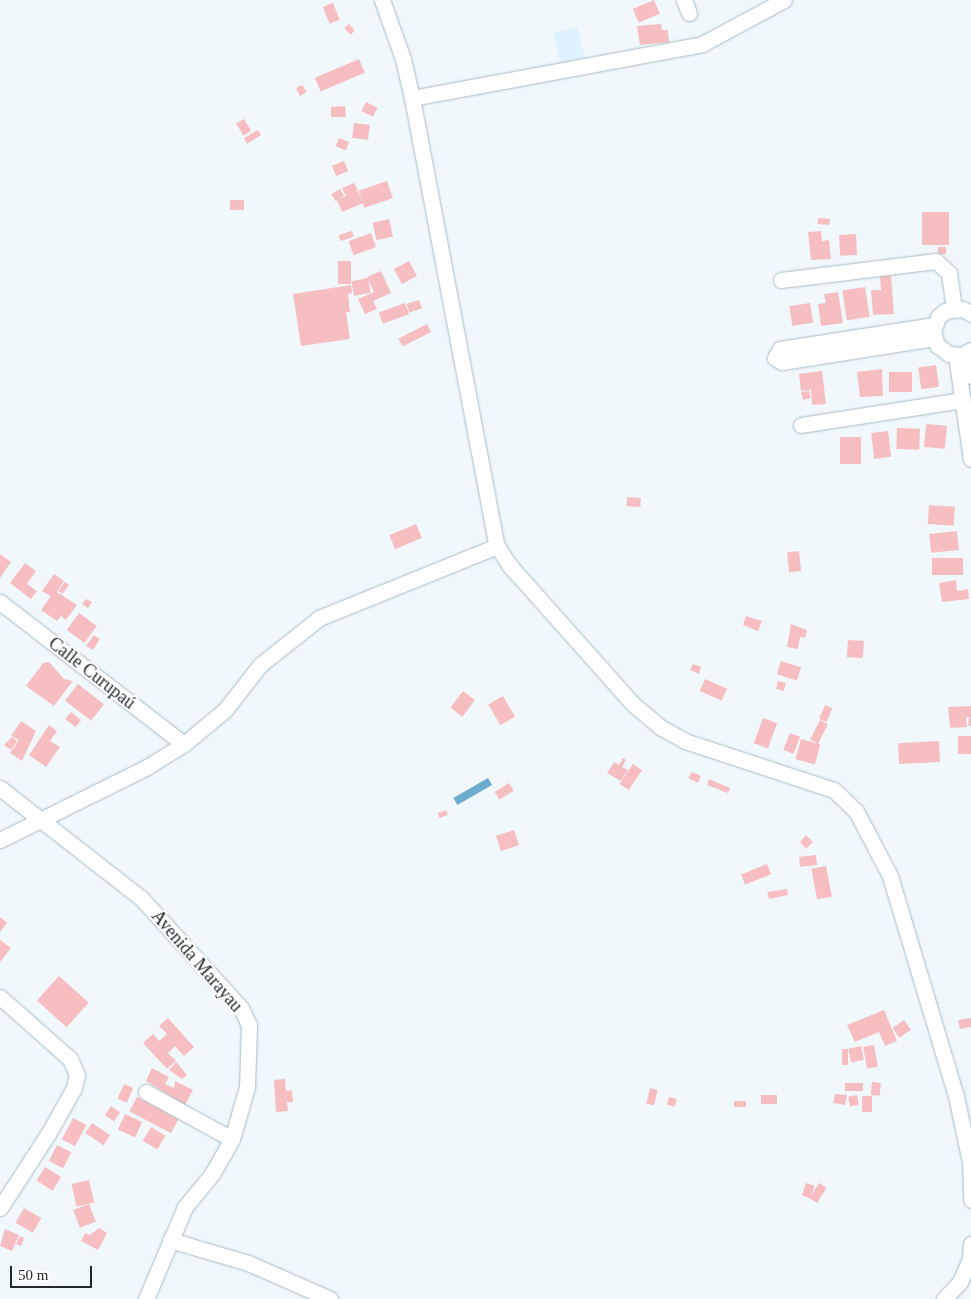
<!DOCTYPE html>
<html>
<head>
<meta charset="utf-8">
<style>
  body { margin:0 }
  #map { position:relative; width:971px; height:1299px; overflow:hidden; background:#f1f8fc; font-family:"Times New Roman",serif }
  div>[style] { position:absolute }
  [style*='--x'] { left:calc(var(--x)*1px); top:calc(var(--y)*1px); width:calc(var(--w)*1px); rotate:calc(var(--a)*1deg) }
  .built>* { inset:0; background:#def3fe; transform-origin:0 0 }
  .water>* { inset:0; background:#6dacce; transform-origin:0 0 }
  .building>* { inset:0; background:#f7bec2; transform-origin:0 0 }
  .roads { filter:drop-shadow(0 0 1px #a9bac4) drop-shadow(0 0 1px #a9bac4) }
  .minor>* { height:15px; margin:-7.5px; padding:0 7.5px; transform-origin:7.5px; border-radius:7.5px; background:#fff }
  span { translate:-50% -50%; white-space:nowrap; text-align:center; line-height:1.15; -webkit-text-stroke:4px #fff; paint-order:stroke }
  .street-label { font-size:18px; color:#232a2e }
  .scale { position:absolute; left:10px; top:1266px; width:82px; height:22px; box-sizing:border-box; border:2px solid #232a2e; border-top:0; padding-left:6px; font-size:15px; line-height:18px; white-space:nowrap; color:#232a2e; -webkit-text-stroke:4px #fff; paint-order:stroke }
</style>
</head>
<body>
<div id="map">
  <div class="built">
    <div style="left:577px;top:27px;width:31px;height:25px;rotate:75deg"></div>
  </div>
  <div class="water">
    <div style="left:488px;top:778px;width:8px;height:40px;rotate:60deg"></div>
  </div>
  <div class="building">
    <div style="left:654px;top:0;width:15px;height:23px;rotate:67deg"></div>
    <div style="left:333px;top:3px;width:18px;height:11px;rotate:68deg"></div>
    <div style="left:349px;top:24px;width:9px;height:6px;rotate:49deg"></div>
    <div style="clip-path:polygon(661px 24px,662px 30px,668px 30px,669px 42px,640px 45px,637px 26px)"></div>
    <div style="left:359px;top:59px;width:15px;height:48px;rotate:67deg"></div>
    <div style="clip-path:polygon(302px 85px,307px 92px,300px 96px,296px 88px)"></div>
    <div style="left:366px;top:102px;width:13px;height:10px;rotate:27deg"></div>
    <div style="clip-path:polygon(345px 106px,346px 117px,331px 117px,331px 107px)"></div>
    <div style="left:244px;top:119px;width:14px;height:9px;rotate:60deg"></div>
    <div style="left:354px;top:123px;width:16px;height:15px;rotate:7deg"></div>
    <div style="clip-path:polygon(258px 130px,261px 135px,247px 144px,244px 138px)"></div>
    <div style="left:339px;top:138px;width:11px;height:9px;rotate:22deg"></div>
    <div style="left:344px;top:161px;width:11px;height:13px;rotate:68deg"></div>
    <div style="left:387px;top:181px;width:18px;height:30px;rotate:71deg"></div>
    <div style="clip-path:polygon(354px 183px,358px 190px,353px 193px,358px 191px,363px 203px,342px 212px,337px 200px,346px 196px,342px 188px)"></div>
    <div style="left:340px;top:189px;width:8px;height:10px;rotate:60deg"></div>
    <div style="left:230px;top:200px;width:14px;height:10px"></div>
    <div style="left:922px;top:212px;width:27px;height:33px"></div>
    <div style="left:818px;top:218px;width:12px;height:6px;rotate:5deg"></div>
    <div style="left:389px;top:219px;width:18px;height:17px;rotate:77deg"></div>
    <div style="left:352px;top:231px;width:6px;height:14px;rotate:72deg"></div>
    <div style="clip-path:polygon(821px 231px,822px 241px,829px 240px,831px 259px,811px 260px,808px 232px)"></div>
    <div style="left:371px;top:233px;width:15px;height:24px;rotate:70deg"></div>
    <div style="left:856px;top:234px;width:21px;height:17px;rotate:87deg"></div>
    <div style="left:938px;top:247px;width:8px;height:7px"></div>
    <div style="left:338px;top:261px;width:13px;height:23px"></div>
    <div style="left:409px;top:261px;width:17px;height:17px;rotate:62deg"></div>
    <div style="clip-path:polygon(381px 271px,391px 293px,373px 301px,377px 309px,365px 314px,358px 299px,374px 292px,367px 277px)"></div>
    <div style="clip-path:polygon(880px 276px,891px 276px,894px 314px,873px 315px,871px 290px,881px 290px)"></div>
    <div style="left:368px;top:278px;width:15px;height:17px;rotate:79deg"></div>
    <div style="clip-path:polygon(351px 285px,352px 293px,348px 294px,350px 312px,346px 312px,350px 339px,301px 346px,293px 294px)"></div>
    <div style="left:865px;top:287px;width:30px;height:23px;rotate:81deg"></div>
    <div style="clip-path:polygon(838px 292px,843px 323px,821px 326px,818px 304px,826px 303px,824px 294px)"></div>
    <div style="left:419px;top:300px;width:9px;height:13px;rotate:72deg"></div>
    <div style="left:405px;top:303px;width:12px;height:28px;rotate:70deg"></div>
    <div style="left:810px;top:303px;width:20px;height:21px;rotate:81deg"></div>
    <div style="left:427px;top:324px;width:9px;height:32px;rotate:63deg"></div>
    <div style="left:936px;top:365px;width:22px;height:18px;rotate:82deg"></div>
    <div style="clip-path:polygon(882px 369px,883px 396px,860px 397px,857px 372px)"></div>
    <div style="clip-path:polygon(822px 371px,826px 404px,812px 405px,811px 390px,801px 391px,799px 374px)"></div>
    <div style="left:889px;top:372px;width:23px;height:20px"></div>
    <div style="clip-path:polygon(809px 391px,811px 398px,803px 400px,801px 392px)"></div>
    <div style="left:926px;top:424px;width:21px;height:23px;rotate:5deg"></div>
    <div style="left:897px;top:428px;width:23px;height:21px;rotate:2deg"></div>
    <div style="left:888px;top:431px;width:26px;height:17px;rotate:83deg"></div>
    <div style="left:840px;top:437px;width:21px;height:27px"></div>
    <div style="left:627px;top:497px;width:14px;height:9px;rotate:4deg"></div>
    <div style="left:929px;top:505px;width:26px;height:19px;rotate:4deg"></div>
    <div style="left:416px;top:524px;width:15px;height:29px;rotate:67deg"></div>
    <div style="left:957px;top:531px;width:19px;height:28px;rotate:84deg"></div>
    <div style="left:799px;top:551px;width:20px;height:12px;rotate:84deg"></div>
    <div style="clip-path:polygon(0 554px,11px 562px,0 578px)"></div>
    <div style="left:932px;top:558px;width:31px;height:17px"></div>
    <div style="clip-path:polygon(25px 563px,36px 571px,27px 584px,37px 591px,31px 599px,10px 583px)"></div>
    <div style="clip-path:polygon(54px 574px,64px 581px,57px 592px,77px 605px,66px 620px,61px 616px,57px 621px,41px 610px,51px 596px,42px 591px)"></div>
    <div style="clip-path:polygon(956px 580px,957px 591px,968px 589px,969px 599px,942px 602px,939px 583px)"></div>
    <div style="left:65px;top:582px;width:5px;height:11px;rotate:37deg"></div>
    <div style="clip-path:polygon(86px 599px,92px 602px,88px 608px,82px 604px)"></div>
    <div style="left:79px;top:613px;width:22px;height:21px;rotate:36deg"></div>
    <div style="clip-path:polygon(746px 616px,762px 621px,758px 631px,743px 625px)"></div>
    <div style="clip-path:polygon(791px 624px,807px 630px,805px 638px,800px 637px,798px 649px,787px 647px)"></div>
    <div style="clip-path:polygon(94px 635px,100px 639px,93px 650px,86px 646px)"></div>
    <div style="left:848px;top:640px;width:16px;height:17px;rotate:4deg"></div>
    <div style="left:781px;top:661px;width:21px;height:14px;rotate:17deg"></div>
    <div style="clip-path:polygon(49px 662px,64px 679px,73px 681px,54px 706px,26px 686px,43px 663px)"></div>
    <div style="clip-path:polygon(693px 664px,701px 667px,699px 674px,690px 670px)"></div>
    <div style="left:705px;top:679px;width:24px;height:13px;rotate:24deg"></div>
    <div style="left:778px;top:681px;width:8px;height:8px;rotate:14deg"></div>
    <div style="left:78px;top:684px;width:33px;height:21px;rotate:38deg"></div>
    <div style="left:463px;top:691px;width:15px;height:21px;rotate:37deg"></div>
    <div style="left:503px;top:696px;width:24px;height:17px;rotate:60deg"></div>
    <div style="left:825px;top:705px;width:8px;height:15px;rotate:23deg"></div>
    <div style="clip-path:polygon(971px 706px,971px 726px,968px 726px,969px 717px,966px 717px,967px 727px,950px 728px,948px 707px)"></div>
    <div style="left:71px;top:712px;width:13px;height:9px;rotate:39deg"></div>
    <div style="left:763px;top:718px;width:15px;height:27px;rotate:20deg"></div>
    <div style="left:820px;top:720px;width:9px;height:22px;rotate:27deg"></div>
    <div style="clip-path:polygon(21px 721px,36px 731px,22px 761px,10px 753px,19px 740px,11px 736px)"></div>
    <div style="clip-path:polygon(49px 725px,57px 731px,50px 741px,60px 747px,46px 767px,29px 755px)"></div>
    <div style="left:790px;top:733px;width:11px;height:18px;rotate:22deg"></div>
    <div style="left:958px;top:736px;width:13px;height:18px"></div>
    <div style="clip-path:polygon(12px 737px,17px 741px,11px 750px,4px 745px)"></div>
    <div style="left:801px;top:739px;width:20px;height:21px;rotate:15deg"></div>
    <div style="left:939px;top:741px;width:21px;height:41px;rotate:87deg"></div>
    <div style="clip-path:polygon(623px 758px,626px 760px,622px 767px,628px 770px,621px 781px,607px 773px,614px 762px,619px 765px)"></div>
    <div style="left:633px;top:764px;width:11px;height:24px;rotate:34deg"></div>
    <div style="clip-path:polygon(692px 772px,701px 776px,698px 783px,688px 778px)"></div>
    <div style="clip-path:polygon(709px 779px,730px 788px,728px 793px,707px 785px)"></div>
    <div style="left:509px;top:783px;width:9px;height:17px;rotate:58deg"></div>
    <div style="left:446px;top:810px;width:5px;height:9px;rotate:68deg"></div>
    <div style="left:514px;top:830px;width:16px;height:19px;rotate:72deg"></div>
    <div style="clip-path:polygon(806px 835px,813px 842px,806px 849px,800px 842px)"></div>
    <div style="left:816px;top:855px;width:10px;height:17px;rotate:84deg"></div>
    <div style="left:767px;top:864px;width:11px;height:28px;rotate:68deg"></div>
    <div style="left:826px;top:866px;width:31px;height:15px;rotate:79deg"></div>
    <div style="clip-path:polygon(787px 889px,788px 895px,769px 899px,767px 892px)"></div>
    <div style="clip-path:polygon(0 917px,7px 923px,0 932px)"></div>
    <div style="clip-path:polygon(0 940px,11px 948px,0 962px)"></div>
    <div style="left:59px;top:976px;width:40px;height:33px;rotate:42deg"></div>
    <div style="clip-path:polygon(884px 1010px,897px 1041px,885px 1046px,879px 1032px,855px 1042px,847px 1025px)"></div>
    <div style="clip-path:polygon(168px 1018px,194px 1047px,184px 1056px,175px 1046px,168px 1053px,176px 1061px,167px 1069px,143px 1043px,153px 1034px,159px 1041px,167px 1034px,159px 1026px)"></div>
    <div style="clip-path:polygon(971px 1018px,971px 1027px,960px 1029px,958px 1020px)"></div>
    <div style="left:904px;top:1020px;width:12px;height:14px;rotate:55deg"></div>
    <div style="left:874px;top:1045px;width:22px;height:11px;rotate:80deg"></div>
    <div style="left:861px;top:1046px;width:14px;height:13px;rotate:78deg"></div>
    <div style="left:842px;top:1049px;width:6px;height:16px"></div>
    <div style="clip-path:polygon(176px 1062px,187px 1075px,182px 1079px,169px 1070px)"></div>
    <div style="clip-path:polygon(152px 1068px,169px 1077px,165px 1084px,174px 1088px,175px 1081px,193px 1090px,185px 1105px,146px 1081px)"></div>
    <div style="clip-path:polygon(285px 1079px,286px 1091px,292px 1090px,293px 1102px,287px 1102px,288px 1111px,276px 1112px,274px 1080px)"></div>
    <div style="left:872px;top:1082px;width:9px;height:13px;rotate:6deg"></div>
    <div style="left:845px;top:1083px;width:18px;height:8px"></div>
    <div style="left:124px;top:1084px;width:10px;height:16px;rotate:24deg"></div>
    <div style="left:650px;top:1088px;width:8px;height:16px;rotate:14deg"></div>
    <div style="clip-path:polygon(835px 1094px,847px 1095px,845px 1105px,833px 1103px)"></div>
    <div style="left:777px;top:1095px;width:9px;height:16px;rotate:90deg"></div>
    <div style="left:857px;top:1095px;width:10px;height:9px;rotate:79deg"></div>
    <div style="left:862px;top:1096px;width:10px;height:16px"></div>
    <div style="left:137px;top:1097px;width:47px;height:16px;rotate:28deg"></div>
    <div style="left:669px;top:1097px;width:8px;height:8px;rotate:14deg"></div>
    <div style="left:746px;top:1101px;width:6px;height:12px;rotate:90deg"></div>
    <div style="left:111px;top:1106px;width:11px;height:11px;rotate:34deg"></div>
    <div style="left:125px;top:1114px;width:19px;height:17px;rotate:25deg"></div>
    <div style="left:73px;top:1118px;width:15px;height:24px;rotate:28deg"></div>
    <div style="left:92px;top:1123px;width:22px;height:12px;rotate:34deg"></div>
    <div style="left:151px;top:1127px;width:17px;height:16px;rotate:31deg"></div>
    <div style="left:57px;top:1145px;width:16px;height:18px;rotate:27deg"></div>
    <div style="left:45px;top:1167px;width:19px;height:16px;rotate:32deg"></div>
    <div style="left:89px;top:1180px;width:23px;height:18px;rotate:77deg"></div>
    <div style="left:806px;top:1183px;width:9px;height:13px;rotate:18deg"></div>
    <div style="left:819px;top:1183px;width:9px;height:18px;rotate:32deg"></div>
    <div style="left:89px;top:1204px;width:19px;height:17px;rotate:69deg"></div>
    <div style="left:24px;top:1208px;width:20px;height:17px;rotate:30deg"></div>
    <div style="clip-path:polygon(99px 1228px,107px 1233px,98px 1250px,81px 1241px,85px 1233px,90px 1235px)"></div>
    <div style="clip-path:polygon(5px 1229px,19px 1235px,12px 1251px,0 1246px)"></div>
    <div style="clip-path:polygon(20px 1236px,24px 1238px,21px 1246px,16px 1244px)"></div>
  </div>
  <div class="roads">
    <div class="minor">
      <div style="--x:382;--y:0;--w:63;--a:70.4"></div>
      <div style="--x:403;--y:59;--w:40;--a:77"></div>
      <div style="--x:412;--y:98;--w:456;--a:79.3"></div>
      <div style="--x:497;--y:546;--w:24;--a:57"></div>
      <div style="--x:510;--y:566;--w:186;--a:48.3"></div>
      <div style="--x:634;--y:705;--w:34;--a:40"></div>
      <div style="--x:660;--y:727;--w:29;--a:29"></div>
      <div style="--x:685;--y:741;--w:157;--a:18.2"></div>
      <div style="--x:834;--y:790;--w:30;--a:44"></div>
      <div style="--x:856;--y:811;--w:73;--a:62.4"></div>
      <div style="--x:890;--y:876;--w:230;--a:73.3"></div>
      <div style="--x:956;--y:1096;--w:67;--a:78"></div>
      <div style="--x:970;--y:1162;--w:38;--a:88"></div>
      <div style="--x:684;--y:0;--w:14;--a:69"></div>
      <div style="--x:412;--y:98;--w:295;--a:-10.5"></div>
      <div style="--x:702;--y:44;--w:93;--a:-28.2"></div>
      <div style="--x:781;--y:280;--w:156;--a:-7"></div>
      <div style="--x:936;--y:261;--w:18;--a:43"></div>
      <div style="--x:949;--y:273;--w:35;--a:82"></div>
      <div style="--x:971;--y:314;--w:9;--a:-148"></div>
      <div style="--x:963;--y:309;--w:18;--a:174"></div>
      <div style="--x:945;--y:311;--w:9;--a:139"></div>
      <div style="--x:938;--y:317;--w:16;--a:108"></div>
      <div style="--x:933;--y:332;--w:14;--a:73"></div>
      <div style="--x:937;--y:345;--w:15;--a:37"></div>
      <div style="--x:949;--y:354;--w:13;--a:4"></div>
      <div style="--x:962;--y:355;--w:10;--a:-29"></div>
      <div style="--x:934;--y:338;--w:154;--a:171"></div>
      <div style="--x:782;--y:362;--w:8;--a:-150"></div>
      <div style="--x:775;--y:358;--w:10;--a:-61"></div>
      <div style="--x:780;--y:349;--w:156;--a:-8.9"></div>
      <div style="--x:968;--y:352;--w:24;--a:83"></div>
      <div style="--x:956;--y:355;--w:105;--a:81.8"></div>
      <div style="--x:801;--y:425;--w:164;--a:-8.8"></div>
      <div style="--x:0;--y:602;--w:232;--a:37.7"></div>
      <div style="--x:0;--y:788;--w:179;--a:38"></div>
      <div style="--x:141;--y:898;--w:149;--a:47.7"></div>
      <div style="--x:241;--y:1008;--w:19;--a:65"></div>
      <div style="--x:249;--y:1025;--w:62;--a:91.8"></div>
      <div style="--x:247;--y:1087;--w:54;--a:106.1"></div>
      <div style="--x:232;--y:1139;--w:40;--a:119.7"></div>
      <div style="--x:212;--y:1174;--w:43;--a:129.3"></div>
      <div style="--x:185;--y:1207;--w:100;--a:113"></div>
      <div style="--x:0;--y:840;--w:164;--a:-26.4"></div>
      <div style="--x:147;--y:767;--w:44;--a:-31.9"></div>
      <div style="--x:184;--y:744;--w:53;--a:-39.7"></div>
      <div style="--x:225;--y:710;--w:57;--a:-52.1"></div>
      <div style="--x:260;--y:665;--w:75;--a:-38.5"></div>
      <div style="--x:319;--y:618;--w:192;--a:-22"></div>
      <div style="--x:0;--y:997;--w:94;--a:41.5"></div>
      <div style="--x:70;--y:1059;--w:17;--a:66"></div>
      <div style="--x:77;--y:1075;--w:13;--a:103"></div>
      <div style="--x:74;--y:1088;--w:53;--a:119.5"></div>
      <div style="--x:48;--y:1134;--w:88;--a:123"></div>
      <div style="--x:146;--y:1092;--w:98;--a:28.7"></div>
      <div style="--x:170;--y:1240;--w:81;--a:16.4"></div>
      <div style="--x:248;--y:1263;--w:90;--a:23.7"></div>
      <div style="--x:944;--y:1299;--w:23;--a:-47"></div>
      <div style="--x:960;--y:1282;--w:26;--a:-67"></div>
      <div style="--x:970;--y:1258;--w:14;--a:-86"></div>
    </div>
  </div>
  <div class="street-label">
    <span style="left:92px;top:673px;rotate:38deg">Calle Curupaú</span>
    <span style="left:197px;top:961px;rotate:49deg">Avenida Marayau</span>
  </div>
  <div class="scale">50 m</div>
</div>
</body>
</html>
